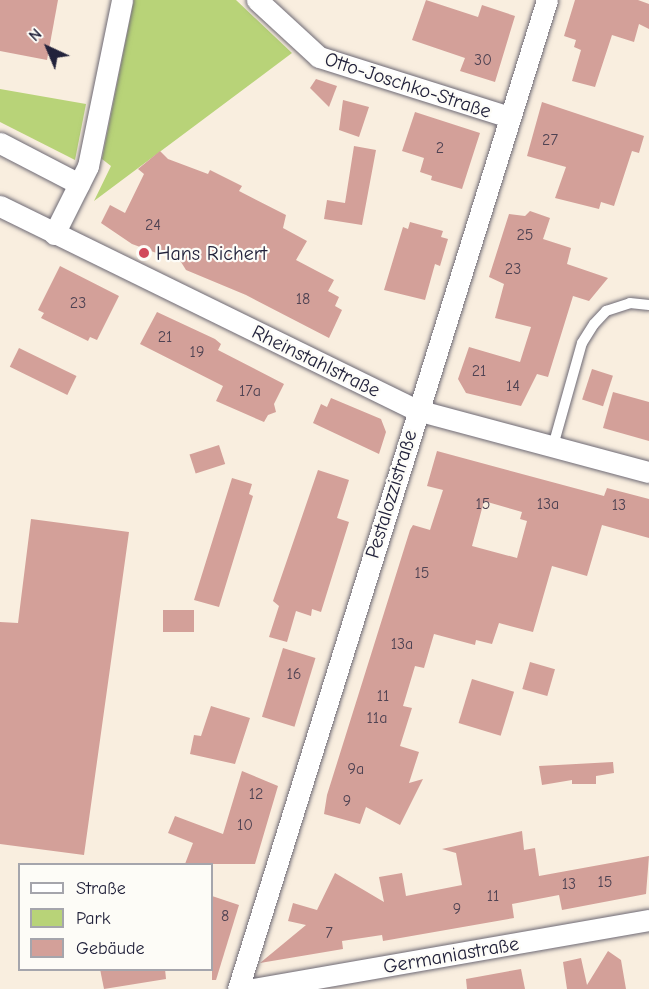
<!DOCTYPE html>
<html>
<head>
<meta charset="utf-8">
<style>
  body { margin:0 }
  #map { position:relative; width:649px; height:989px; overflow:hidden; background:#f9eedf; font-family:"Comic Neue",sans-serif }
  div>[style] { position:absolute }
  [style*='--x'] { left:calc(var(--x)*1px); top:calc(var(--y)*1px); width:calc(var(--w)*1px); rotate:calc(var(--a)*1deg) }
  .green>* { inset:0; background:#b8d378 }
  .building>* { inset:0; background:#d3a099; transform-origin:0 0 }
  .roads { filter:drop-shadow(0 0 2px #6d6974) drop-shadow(0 0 2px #6d6974) }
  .lane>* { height:10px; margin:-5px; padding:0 5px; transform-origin:5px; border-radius:5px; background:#fff }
  .street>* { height:21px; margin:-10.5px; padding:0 10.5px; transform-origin:10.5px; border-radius:10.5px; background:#fff }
  .dots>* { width:16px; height:16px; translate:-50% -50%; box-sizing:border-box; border:3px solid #fdfcf7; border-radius:50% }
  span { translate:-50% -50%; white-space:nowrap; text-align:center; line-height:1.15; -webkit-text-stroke:4.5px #fdfcf7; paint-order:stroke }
  .number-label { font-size:16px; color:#4e4252 }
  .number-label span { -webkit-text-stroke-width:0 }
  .street-label { font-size:20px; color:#22223b }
  .poi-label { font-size:20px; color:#22223b }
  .left { translate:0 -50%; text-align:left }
  .legend { position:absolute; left:18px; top:863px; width:195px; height:108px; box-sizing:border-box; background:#fdfcf7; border:2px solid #a5a5ac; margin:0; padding:8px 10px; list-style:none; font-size:18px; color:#22223b }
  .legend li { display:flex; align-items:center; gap:12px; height:30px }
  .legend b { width:30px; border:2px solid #a5a5ac }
  .north { position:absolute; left:18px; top:18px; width:60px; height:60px; -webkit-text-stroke:4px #fdfcf7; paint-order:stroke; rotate:316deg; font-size:16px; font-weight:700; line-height:24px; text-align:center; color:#22223b }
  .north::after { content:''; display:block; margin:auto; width:21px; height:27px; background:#22223b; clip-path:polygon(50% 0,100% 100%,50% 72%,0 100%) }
</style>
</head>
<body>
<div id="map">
  <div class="green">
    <div style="clip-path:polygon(134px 0,236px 0,292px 53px,94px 201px,111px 166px,102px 159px)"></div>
    <div style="clip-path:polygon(0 89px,86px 104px,75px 160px,0 122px)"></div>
  </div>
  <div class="building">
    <div style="clip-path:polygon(0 0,58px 0,47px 60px,0 51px)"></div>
    <div style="clip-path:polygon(426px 0,478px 17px,482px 5px,515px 16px,495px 82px,460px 71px,465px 58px,412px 40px)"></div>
    <div style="clip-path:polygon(575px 0,638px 0,649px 4px,649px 29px,639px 24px,634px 42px,612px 35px,595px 87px,572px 81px,581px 50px,574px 47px,576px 40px,564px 36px)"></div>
    <div style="clip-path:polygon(316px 79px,337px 86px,329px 107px,310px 88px)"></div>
    <div style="clip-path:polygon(343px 100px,369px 107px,359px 137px,339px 130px)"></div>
    <div style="clip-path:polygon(542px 102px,644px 136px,639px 153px,632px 151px,614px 206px,601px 202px,599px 209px,555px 198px,566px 167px,527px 156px)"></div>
    <div style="clip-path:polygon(415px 112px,480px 133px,462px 189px,431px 180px,432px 176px,420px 172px,424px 158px,402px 151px)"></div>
    <div style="clip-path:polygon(354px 146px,376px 150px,362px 225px,324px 219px,327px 200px,345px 203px)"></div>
    <div style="clip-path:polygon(160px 151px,168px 159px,208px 174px,210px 170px,242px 186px,239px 191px,286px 215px,283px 228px,307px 241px,296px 260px,334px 280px,328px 291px,339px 297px,335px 306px,342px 310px,329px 338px,246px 295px,186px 270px,181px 262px,132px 244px,101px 223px,110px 205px,125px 213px,144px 174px,138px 169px)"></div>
    <div style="clip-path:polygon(530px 211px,550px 218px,543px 239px,571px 248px,567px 264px,608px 278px,589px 301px,573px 296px,548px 377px,537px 374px,521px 406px,466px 393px,458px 379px,469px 347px,520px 362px,531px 327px,495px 318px,504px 284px,489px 277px,509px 214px,525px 216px)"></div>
    <div style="clip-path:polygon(410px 222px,443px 231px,441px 237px,448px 239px,440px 266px,435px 264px,425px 300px,384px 290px,403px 227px,408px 229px)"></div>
    <div style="clip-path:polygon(60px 266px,119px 296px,97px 340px,90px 337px,88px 341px,41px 318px,44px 313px,38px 310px)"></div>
    <div style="clip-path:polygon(157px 312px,215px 339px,221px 344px,218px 350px,284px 384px,274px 404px,276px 412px,268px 415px,264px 422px,216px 401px,223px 386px,140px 344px)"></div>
    <div style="left:19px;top:348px;width:64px;height:21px;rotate:26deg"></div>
    <div style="left:592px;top:369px;width:22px;height:32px;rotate:18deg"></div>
    <div style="clip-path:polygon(613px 392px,649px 402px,649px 441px,603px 428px)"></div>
    <div style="clip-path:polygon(331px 398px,381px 419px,386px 432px,379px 454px,313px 423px,321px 404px,327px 407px)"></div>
    <div style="left:219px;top:445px;width:20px;height:31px;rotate:72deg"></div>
    <div style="clip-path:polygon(evenodd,437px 451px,604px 496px,607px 488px,649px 499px,649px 538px,602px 525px,587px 576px,552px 566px,533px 632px,499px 623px,492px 644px,476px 640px,475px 645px,434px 634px,424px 668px,415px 666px,403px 706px,412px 708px,400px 746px,419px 752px,409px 783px,423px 779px,400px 825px,366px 807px,360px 824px,324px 814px,327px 795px,410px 530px,413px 525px,430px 530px,443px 490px,427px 486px,437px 451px,484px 501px,522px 512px,520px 519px,527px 521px,517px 558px,472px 546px,484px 501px)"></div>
    <div style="clip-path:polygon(318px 470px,349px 480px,337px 518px,349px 522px,321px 612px,312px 609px,311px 616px,296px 611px,287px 642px,269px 637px,279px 606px,273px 601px)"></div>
    <div style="clip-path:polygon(232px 478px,252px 484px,249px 494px,253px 496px,219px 607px,194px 600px)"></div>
    <div style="clip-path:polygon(31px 519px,129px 532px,84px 855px,0 844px,0 622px,18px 623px)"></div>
    <div style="left:163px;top:610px;width:31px;height:22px"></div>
    <div style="left:283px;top:648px;width:34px;height:72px;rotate:17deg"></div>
    <div style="left:530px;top:662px;width:26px;height:28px;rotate:16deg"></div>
    <div style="left:472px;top:679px;width:44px;height:46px;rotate:17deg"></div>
    <div style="clip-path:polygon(211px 706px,250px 718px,235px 764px,190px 754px,194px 735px,201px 736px)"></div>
    <div style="clip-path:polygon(613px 762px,614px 773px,596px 776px,596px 784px,572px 784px,572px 780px,542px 785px,539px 766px)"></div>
    <div style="clip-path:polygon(242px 771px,278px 786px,255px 864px,185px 864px,193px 843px,168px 833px,175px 816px,223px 834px)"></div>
    <div style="clip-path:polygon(522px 831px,524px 850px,535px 848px,539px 876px,649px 856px,646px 894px,562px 910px,559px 895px,512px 904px,514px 918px,383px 941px,382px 935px,342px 941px,343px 949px,260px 963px,306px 925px,288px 921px,293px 903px,317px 910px,335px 873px,384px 902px,379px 877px,402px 873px,406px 896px,462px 885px,456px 853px,442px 849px)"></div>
    <div style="clip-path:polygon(212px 896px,239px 905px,216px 980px,212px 980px)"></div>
    <div style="clip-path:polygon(608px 951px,621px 960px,626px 989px,567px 989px,563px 962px,581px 958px,587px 985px)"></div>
    <div style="clip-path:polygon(100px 969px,165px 969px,166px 979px,104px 989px)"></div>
    <div style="clip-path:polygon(521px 969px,525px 989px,467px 989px,466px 979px)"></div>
  </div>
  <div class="roads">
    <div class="lane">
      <div style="--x:553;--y:446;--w:107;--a:-74.3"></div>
      <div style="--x:582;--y:343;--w:22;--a:-58"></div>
      <div style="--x:594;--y:324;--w:18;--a:-47"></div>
      <div style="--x:606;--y:311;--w:25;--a:-18"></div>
      <div style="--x:630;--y:303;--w:19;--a:6"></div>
    </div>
    <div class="street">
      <div style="--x:257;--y:0;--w:84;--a:42.6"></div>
      <div style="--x:319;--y:57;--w:199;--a:17.5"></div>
      <div style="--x:0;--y:143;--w:89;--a:27.4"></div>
      <div style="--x:0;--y:206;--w:464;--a:26.1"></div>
      <div style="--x:417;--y:410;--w:240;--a:15"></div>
      <div style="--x:54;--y:234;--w:76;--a:-63.4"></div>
      <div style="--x:88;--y:166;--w:169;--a:-78.4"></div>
      <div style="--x:238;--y:989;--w:1036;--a:-72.65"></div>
      <div style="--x:253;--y:989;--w:402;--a:-9.9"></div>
    </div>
  </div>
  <div class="dots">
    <div style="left:144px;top:253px;background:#d1495b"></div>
  </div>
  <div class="number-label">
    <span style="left:483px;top:60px">30</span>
    <span style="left:550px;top:140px">27</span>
    <span style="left:440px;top:148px">2</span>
    <span style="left:153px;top:225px">24</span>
    <span style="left:525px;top:235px">25</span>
    <span style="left:513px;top:269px">23</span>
    <span style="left:303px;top:299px">18</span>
    <span style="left:78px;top:303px">23</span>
    <span style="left:165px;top:337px">21</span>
    <span style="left:197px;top:352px">19</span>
    <span style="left:479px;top:371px">21</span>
    <span style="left:513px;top:386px">14</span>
    <span style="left:250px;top:391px">17a</span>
    <span style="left:483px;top:504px">15</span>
    <span style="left:548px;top:504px">13a</span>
    <span style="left:619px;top:505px">13</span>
    <span style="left:422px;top:573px">15</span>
    <span style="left:402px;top:644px">13a</span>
    <span style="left:294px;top:674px">16</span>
    <span style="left:383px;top:696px">11</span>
    <span style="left:377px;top:718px">11a</span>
    <span style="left:356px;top:769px">9a</span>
    <span style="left:256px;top:794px">12</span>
    <span style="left:347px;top:801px">9</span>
    <span style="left:245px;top:825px">10</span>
    <span style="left:605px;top:882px">15</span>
    <span style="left:569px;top:884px">13</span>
    <span style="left:493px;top:896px">11</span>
    <span style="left:457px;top:909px">9</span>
    <span style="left:225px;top:916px">8</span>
    <span style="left:329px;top:933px">7</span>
  </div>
  <div class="street-label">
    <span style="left:408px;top:85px;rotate:18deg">Otto-Joschko-Straße</span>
    <span style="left:316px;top:361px;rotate:26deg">Rheinstahlstraße</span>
    <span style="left:391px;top:494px;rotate:-73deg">Pestalozzistraße</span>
    <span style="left:451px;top:955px;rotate:-10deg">Germaniastraße</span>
  </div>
  <div class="poi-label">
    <span class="left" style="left:156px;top:253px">Hans Richert</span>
  </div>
  <ul class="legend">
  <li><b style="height:8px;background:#fff"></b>Straße</li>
  <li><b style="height:16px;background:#b8d378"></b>Park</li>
  <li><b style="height:16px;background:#d3a099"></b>Gebäude</li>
  </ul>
  <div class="north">N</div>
</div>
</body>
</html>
